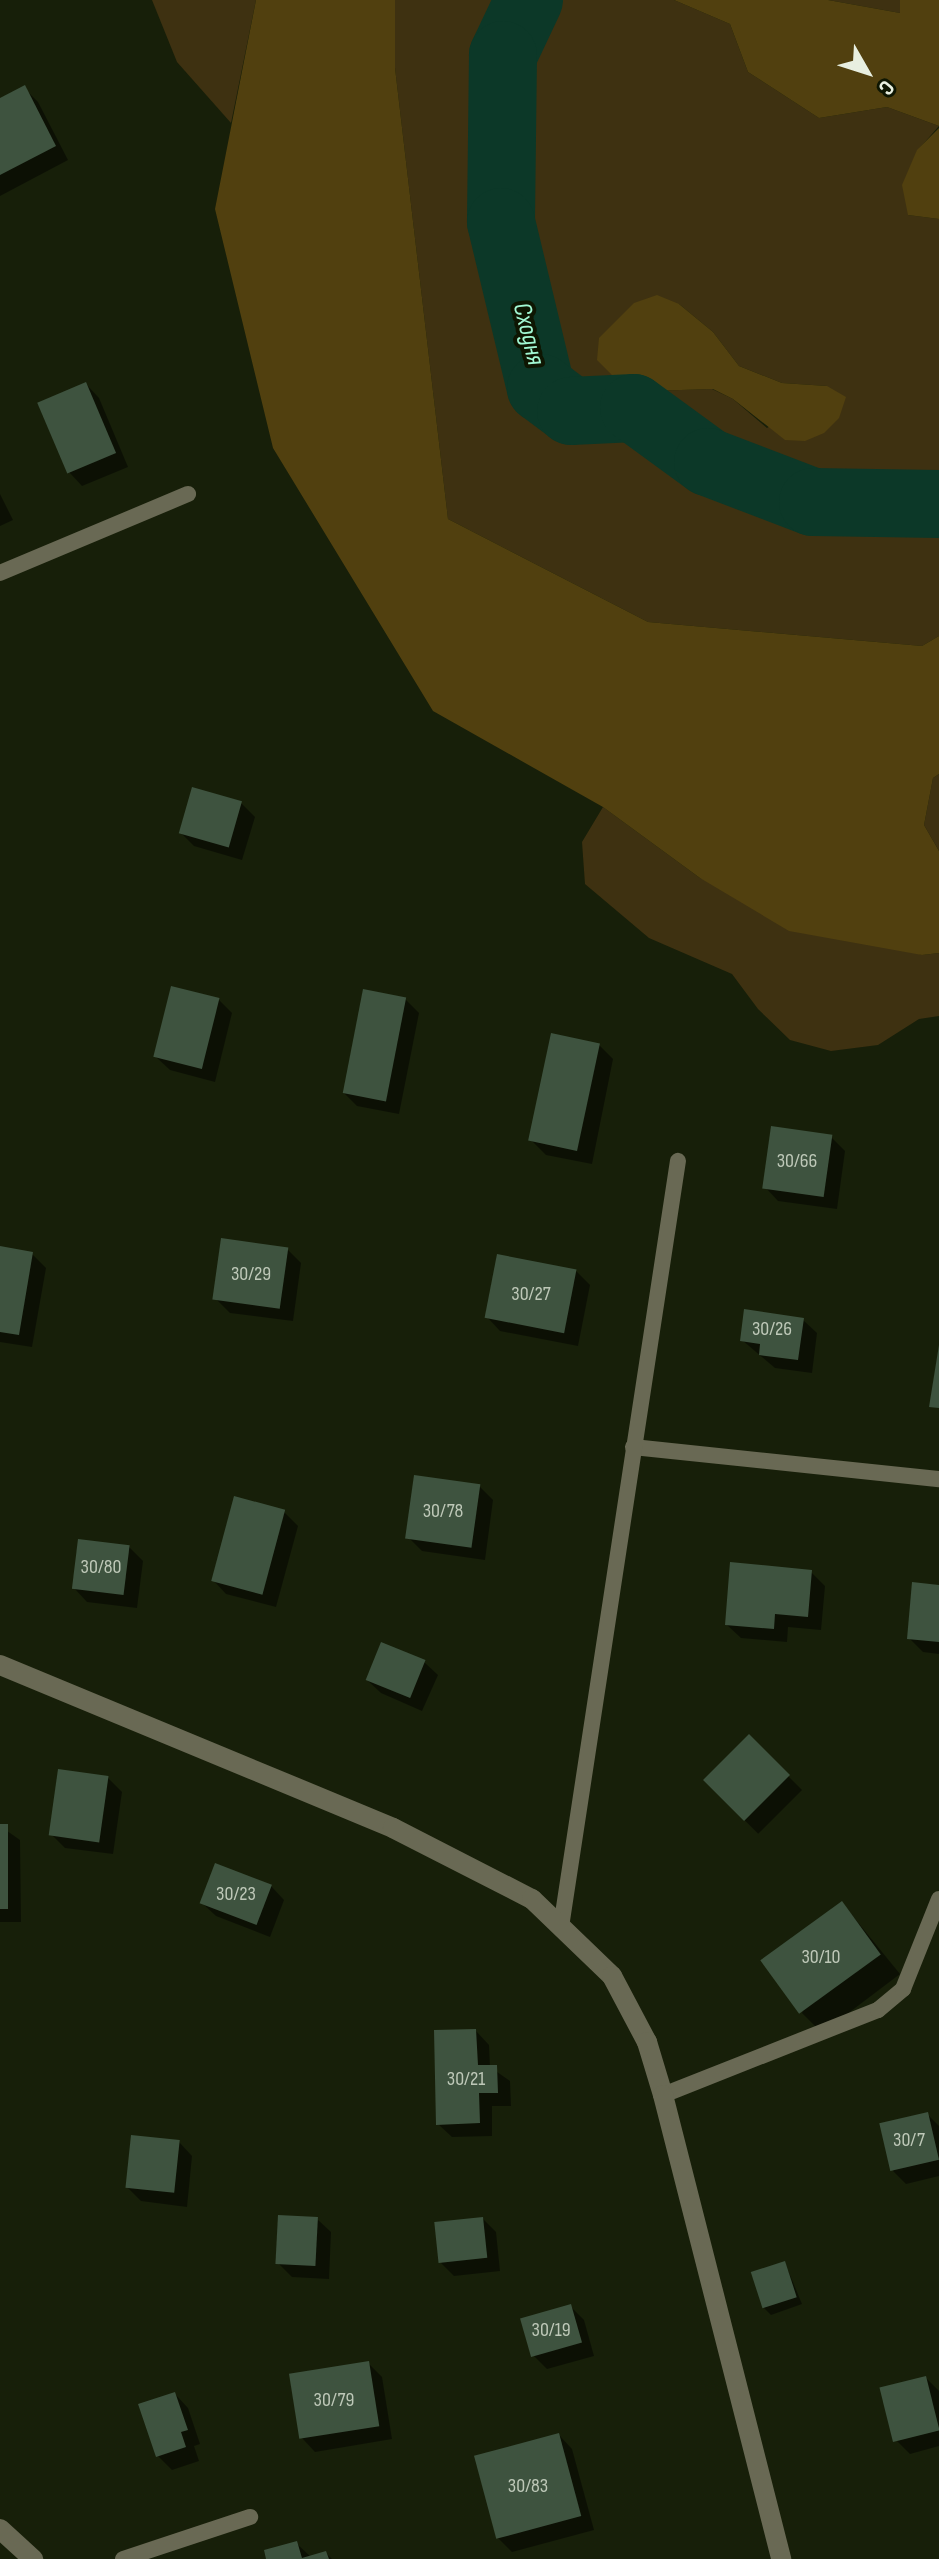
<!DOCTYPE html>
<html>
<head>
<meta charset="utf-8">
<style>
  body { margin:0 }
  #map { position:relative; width:939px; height:2559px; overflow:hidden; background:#171f09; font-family:"Sofia Sans Condensed",sans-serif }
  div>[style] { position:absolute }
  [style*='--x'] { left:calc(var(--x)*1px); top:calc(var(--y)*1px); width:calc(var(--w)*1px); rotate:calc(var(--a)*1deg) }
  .green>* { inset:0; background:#3e3111 }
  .forest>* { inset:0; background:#51400f }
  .shadow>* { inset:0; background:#0007; transform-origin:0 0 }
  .river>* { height:68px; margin:-34px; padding:0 34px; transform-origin:34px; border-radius:34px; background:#0c3828 }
  .building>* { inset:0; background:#3e533f; transform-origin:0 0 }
  .lane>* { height:16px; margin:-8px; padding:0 8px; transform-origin:8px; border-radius:8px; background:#696954 }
  .street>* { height:20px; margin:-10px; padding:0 10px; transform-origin:10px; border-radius:10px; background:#696954 }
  span { translate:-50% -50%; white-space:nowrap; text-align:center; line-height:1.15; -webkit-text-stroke:8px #0e1602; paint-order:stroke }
  .number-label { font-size:20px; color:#bec8b8 }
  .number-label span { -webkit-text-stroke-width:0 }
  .water-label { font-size:26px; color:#a2f8d3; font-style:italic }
  .north { position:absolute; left:827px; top:32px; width:80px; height:80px; -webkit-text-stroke:6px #0e1602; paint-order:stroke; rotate:129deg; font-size:22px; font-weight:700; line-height:32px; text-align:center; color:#e8efe0 }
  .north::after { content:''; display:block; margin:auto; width:28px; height:36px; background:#e8efe0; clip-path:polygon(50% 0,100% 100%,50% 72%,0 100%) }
</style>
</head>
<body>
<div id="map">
  <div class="green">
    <div style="clip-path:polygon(152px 0,256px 0,231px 123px,177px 62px)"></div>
    <div style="clip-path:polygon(evenodd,395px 0,674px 0,730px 24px,748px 72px,819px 118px,887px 107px,939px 126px,917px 151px,908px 215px,939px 219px,939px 636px,922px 646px,648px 622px,448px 519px,395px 68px,395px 0,679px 304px,713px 332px,739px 366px,782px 383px,827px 386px,767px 428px,733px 399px,712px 389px,648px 391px,679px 304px)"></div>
    <div style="clip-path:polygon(828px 0,900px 0,900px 13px)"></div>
    <div style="clip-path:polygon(939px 774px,939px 851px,924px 825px,933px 778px)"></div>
    <div style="clip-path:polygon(603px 807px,700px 878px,922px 955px,939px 953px,939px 1016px,919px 1019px,878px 1045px,831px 1051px,790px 1040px,758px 1009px,732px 974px,649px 938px,585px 884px,582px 842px)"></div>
  </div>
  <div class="forest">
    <div style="clip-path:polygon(256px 0,395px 0,395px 68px,448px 519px,648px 622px,922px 646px,939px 636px,939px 774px,933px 778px,924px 825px,939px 851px,939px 953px,922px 955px,789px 931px,700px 878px,603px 807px,433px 711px,273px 448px,215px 209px)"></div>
    <div style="clip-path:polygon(674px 0,828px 0,900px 13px,900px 0,939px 0,939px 126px,887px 107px,819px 118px,748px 72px,730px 24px)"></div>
    <div style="clip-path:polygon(939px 128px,939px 219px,908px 215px,902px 185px,917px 150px)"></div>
    <div style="clip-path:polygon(657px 295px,679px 304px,713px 332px,739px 366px,782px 383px,827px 386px,846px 397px,839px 418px,824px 433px,805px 441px,785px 440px,733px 399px,713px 389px,648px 391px,613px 376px,597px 360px,599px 338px,634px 303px)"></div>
  </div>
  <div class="shadow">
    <div style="clip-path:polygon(24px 88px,38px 102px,68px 160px,0 196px,0 100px)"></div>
    <div style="clip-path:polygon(86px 384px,99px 398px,128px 467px,82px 486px,69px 472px)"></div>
    <div style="clip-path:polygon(0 494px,13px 520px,0 526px)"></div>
    <div style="clip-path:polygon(241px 803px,255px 817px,242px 860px,194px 846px,181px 833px)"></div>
    <div style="clip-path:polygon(405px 999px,419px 1013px,399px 1114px,357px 1106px,344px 1093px)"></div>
    <div style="clip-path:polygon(219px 1000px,232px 1013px,215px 1082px,170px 1070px,156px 1057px)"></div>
    <div style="clip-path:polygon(599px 1045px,613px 1059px,592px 1164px,546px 1155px,532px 1141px)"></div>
    <div style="clip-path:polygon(831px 1137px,845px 1151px,837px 1209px,778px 1201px,765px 1187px)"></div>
    <div style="clip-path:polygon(0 1248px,32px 1254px,46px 1268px,32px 1347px,0 1342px)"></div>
    <div style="clip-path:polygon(287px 1249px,301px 1263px,293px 1321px,230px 1313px,216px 1299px)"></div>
    <div style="clip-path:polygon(576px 1271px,590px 1285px,578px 1346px,500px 1331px,487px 1317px)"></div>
    <div style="clip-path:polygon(803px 1320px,817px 1333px,812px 1373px,775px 1368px,742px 1340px)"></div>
    <div style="clip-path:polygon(479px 1486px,493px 1500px,485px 1560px,422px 1551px,408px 1537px)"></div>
    <div style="clip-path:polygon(284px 1512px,298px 1526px,276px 1607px,226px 1594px,213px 1580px)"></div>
    <div style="clip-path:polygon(129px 1547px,143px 1561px,137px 1608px,87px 1602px,74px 1588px)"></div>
    <div style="clip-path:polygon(811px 1572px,825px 1586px,821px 1630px,788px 1627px,787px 1642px,741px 1638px,727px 1625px)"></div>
    <div style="clip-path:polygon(939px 1587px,939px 1654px,923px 1652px,909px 1638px)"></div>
    <div style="clip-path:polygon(424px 1662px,438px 1675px,422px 1711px,381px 1693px,367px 1680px)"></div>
    <div style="left:749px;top:1737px;width:75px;height:62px;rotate:45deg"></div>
    <div style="clip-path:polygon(108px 1778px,122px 1792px,113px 1854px,65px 1848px,51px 1834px)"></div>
    <div style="clip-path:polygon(0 1826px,20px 1840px,21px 1922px,0 1922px)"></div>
    <div style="clip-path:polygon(271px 1886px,284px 1900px,270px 1937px,216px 1916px,202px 1903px)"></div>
    <div style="clip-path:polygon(842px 1903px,900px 1974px,822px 2033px,802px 2013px)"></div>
    <div style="clip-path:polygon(476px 2031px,489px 2045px,490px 2067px,510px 2081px,511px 2106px,492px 2106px,492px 2136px,452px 2137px,438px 2124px)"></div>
    <div style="clip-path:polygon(927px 2114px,939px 2126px,939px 2176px,906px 2184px,893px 2171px)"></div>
    <div style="clip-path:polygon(179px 2142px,192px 2156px,187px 2207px,141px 2201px,127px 2187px)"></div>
    <div style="clip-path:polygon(317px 2219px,331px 2232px,329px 2279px,292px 2277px,278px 2263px)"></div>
    <div style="clip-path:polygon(483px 2219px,496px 2232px,500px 2271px,454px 2276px,441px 2263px)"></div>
    <div style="clip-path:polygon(785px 2263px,802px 2304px,771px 2315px,764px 2308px)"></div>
    <div style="clip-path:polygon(570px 2306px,584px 2320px,594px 2356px,547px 2369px,533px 2355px)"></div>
    <div style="clip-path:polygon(368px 2363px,382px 2377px,392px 2439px,315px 2452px,302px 2438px)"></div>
    <div style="clip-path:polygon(926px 2378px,939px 2391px,939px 2446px,910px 2454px,896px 2440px)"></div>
    <div style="clip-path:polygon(175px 2394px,188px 2408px,200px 2444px,194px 2446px,199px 2461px,172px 2470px,158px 2456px)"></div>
    <div style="clip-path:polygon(559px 2435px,572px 2449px,594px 2530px,512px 2552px,498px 2538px)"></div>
    <div style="clip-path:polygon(296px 2543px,311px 2557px,326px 2553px,332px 2559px,269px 2559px)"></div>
  </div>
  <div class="river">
    <div style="--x:529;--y:0;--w:61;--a:115.3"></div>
    <div style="--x:503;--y:55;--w:167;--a:90.7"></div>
    <div style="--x:501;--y:222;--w:171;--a:76.5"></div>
    <div style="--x:541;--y:388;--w:38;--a:37"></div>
    <div style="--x:571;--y:411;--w:63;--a:-2.7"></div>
    <div style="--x:634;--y:408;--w:92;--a:36.1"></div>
    <div style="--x:708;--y:462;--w:112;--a:20.9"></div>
    <div style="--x:813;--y:502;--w:126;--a:0.9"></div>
  </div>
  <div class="building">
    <div style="clip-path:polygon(25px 85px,56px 146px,0 175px,0 98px)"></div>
    <div style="left:86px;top:382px;width:77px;height:53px;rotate:67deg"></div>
    <div style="left:192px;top:787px;width:52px;height:48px;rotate:16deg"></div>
    <div style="left:171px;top:986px;width:50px;height:73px;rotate:14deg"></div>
    <div style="left:363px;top:989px;width:44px;height:106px;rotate:11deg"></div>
    <div style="left:551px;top:1033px;width:50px;height:110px;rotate:12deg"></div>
    <div style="left:771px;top:1126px;width:62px;height:63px;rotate:8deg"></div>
    <div style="left:221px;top:1238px;width:68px;height:62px;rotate:8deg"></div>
    <div style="clip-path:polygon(0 1246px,33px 1252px,19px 1335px,0 1332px)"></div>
    <div style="left:497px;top:1254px;width:81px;height:65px;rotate:11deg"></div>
    <div style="clip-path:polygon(744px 1309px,804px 1318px,798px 1360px,759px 1355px,760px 1344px,740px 1341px)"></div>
    <div style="clip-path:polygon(939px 1345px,939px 1408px,929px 1407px)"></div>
    <div style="left:414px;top:1475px;width:67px;height:64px;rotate:8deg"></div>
    <div style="left:234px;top:1496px;width:53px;height:88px;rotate:15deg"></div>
    <div style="left:78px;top:1539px;width:52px;height:50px;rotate:7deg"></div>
    <div style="clip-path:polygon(730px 1562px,812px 1570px,808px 1617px,775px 1614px,774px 1629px,725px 1625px)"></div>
    <div style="clip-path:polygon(912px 1582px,939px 1585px,939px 1642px,907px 1639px)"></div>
    <div style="left:381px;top:1642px;width:48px;height:41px;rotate:22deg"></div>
    <div style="left:749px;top:1734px;width:58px;height:65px;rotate:45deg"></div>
    <div style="left:58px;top:1769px;width:51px;height:67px;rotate:8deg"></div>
    <div style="left:0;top:1824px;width:8px;height:85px"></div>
    <div style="left:215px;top:1863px;width:61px;height:43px;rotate:21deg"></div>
    <div style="left:842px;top:1901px;width:66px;height:101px;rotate:54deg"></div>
    <div style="clip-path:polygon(476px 2029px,478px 2065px,497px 2065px,498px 2093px,479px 2093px,480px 2123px,436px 2125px,434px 2030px)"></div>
    <div style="left:928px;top:2112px;width:49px;height:50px;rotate:77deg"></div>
    <div style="left:131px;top:2135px;width:49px;height:53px;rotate:6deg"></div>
    <div style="left:278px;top:2215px;width:40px;height:49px;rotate:3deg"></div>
    <div style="left:483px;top:2217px;width:41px;height:49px;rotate:84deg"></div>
    <div style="left:785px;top:2261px;width:38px;height:36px;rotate:72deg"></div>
    <div style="left:571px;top:2304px;width:40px;height:53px;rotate:74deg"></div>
    <div style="left:369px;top:2361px;width:66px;height:81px;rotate:81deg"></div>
    <div style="left:926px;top:2376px;width:56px;height:48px;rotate:76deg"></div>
    <div style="clip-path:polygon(175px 2392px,188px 2430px,181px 2432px,186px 2447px,156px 2457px,138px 2404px)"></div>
    <div style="left:559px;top:2433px;width:86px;height:88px;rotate:75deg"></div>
    <div style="clip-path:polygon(297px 2541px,302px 2558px,326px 2551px,329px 2559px,266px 2559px,264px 2550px)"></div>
  </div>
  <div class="lane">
    <div style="--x:0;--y:573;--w:204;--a:-22.8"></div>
    <div style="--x:633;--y:1447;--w:308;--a:6"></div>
    <div style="--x:561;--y:1927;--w:775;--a:-81.32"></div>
    <div style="--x:663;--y:2095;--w:231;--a:-21.6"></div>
    <div style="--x:878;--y:2010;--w:33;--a:-40"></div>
    <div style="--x:903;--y:1989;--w:97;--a:-68.2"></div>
    <div style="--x:123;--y:2559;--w:134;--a:-18.3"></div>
  </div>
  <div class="street">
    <div style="--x:0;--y:1665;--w:425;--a:22.5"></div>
    <div style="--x:393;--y:1828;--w:156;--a:27.1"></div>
    <div style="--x:532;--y:1899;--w:111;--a:43.9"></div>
    <div style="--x:612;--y:1976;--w:75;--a:62.1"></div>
    <div style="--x:647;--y:2042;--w:55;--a:73.2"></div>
    <div style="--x:663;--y:2095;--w:479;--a:75.7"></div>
    <div style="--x:0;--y:2529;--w:45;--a:42.3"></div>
  </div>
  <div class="number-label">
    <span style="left:797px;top:1161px">30/66</span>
    <span style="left:251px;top:1274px">30/29</span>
    <span style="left:531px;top:1294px">30/27</span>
    <span style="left:772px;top:1329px">30/26</span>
    <span style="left:443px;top:1511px">30/78</span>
    <span style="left:101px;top:1567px">30/80</span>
    <span style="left:236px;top:1894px">30/23</span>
    <span style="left:821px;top:1957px">30/10</span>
    <span style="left:466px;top:2079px">30/21</span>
    <span style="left:909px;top:2140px">30/7</span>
    <span style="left:551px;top:2330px">30/19</span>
    <span style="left:334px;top:2400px">30/79</span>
    <span style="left:528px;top:2486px">30/83</span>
  </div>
  <div class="water-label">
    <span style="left:528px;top:334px;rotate:76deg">Сходня</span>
  </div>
  <div class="north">С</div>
</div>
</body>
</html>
